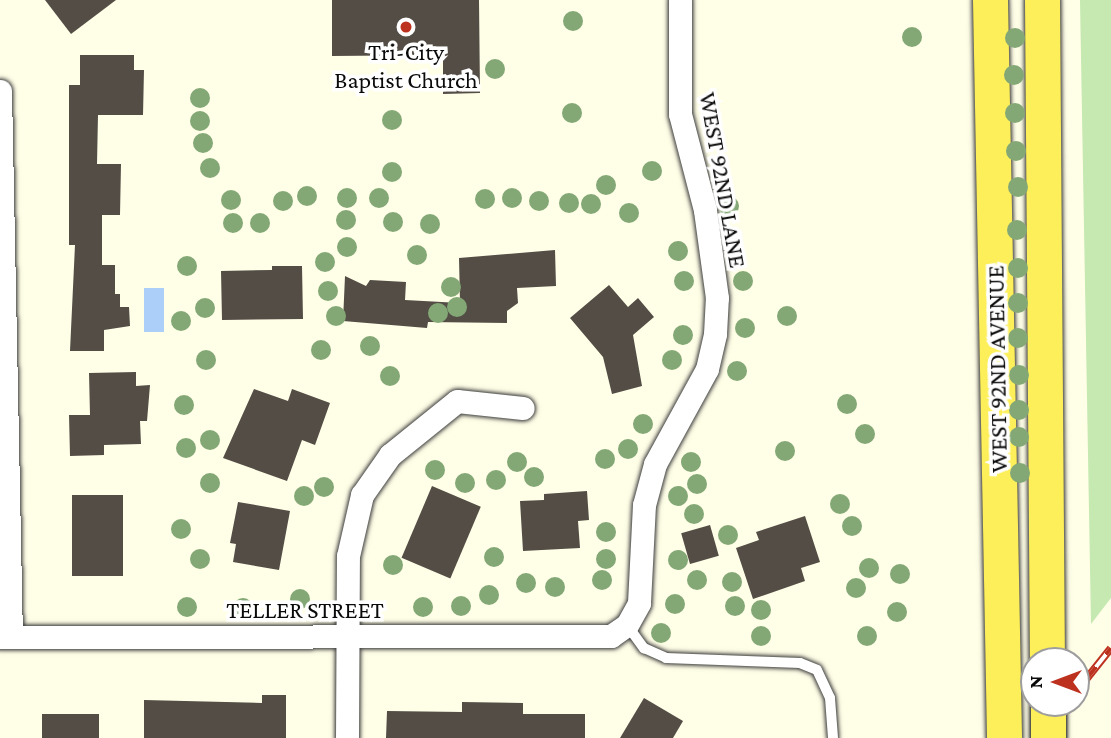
<!DOCTYPE html>
<html>
<head>
<meta charset="utf-8">
<style>
  body { margin:0 }
  #map { position:relative; width:1111px; height:738px; overflow:hidden; background:#fffee7; font-family:"Crimson Pro",serif }
  div>[style] { position:absolute }
  [style*='--x'] { left:calc(var(--x)*1px); top:calc(var(--y)*1px); width:calc(var(--w)*1px); rotate:calc(var(--a)*1deg) }
  .green>* { inset:0; background:#c5e9b1 }
  .water>* { inset:0; background:#abcff8; transform-origin:0 0 }
  .building>* { inset:0; background:#534d46; transform-origin:0 0 }
  .roads { filter:drop-shadow(0 0 2px #3d3d3d) drop-shadow(0 0 2px #3d3d3d) }
  .lane>* { height:10px; margin:-5px; padding:0 5px; transform-origin:5px; border-radius:5px; background:#fff }
  .street>* { height:23px; margin:-11.5px; padding:0 11.5px; transform-origin:11.5px; border-radius:11.5px; background:#fff }
  .primary>* { height:35px; margin:-17.5px; padding:0 17.5px; transform-origin:17.5px; border-radius:17.5px; background:#fdef59 }
  .rail>* { height:8px; margin-top:-4px; transform-origin:0; background:repeating-linear-gradient(90deg,#fff 0 16px,#bd311f 0 32px); box-sizing:border-box; border-block:2px solid #bd311f }
  .bridges { filter:drop-shadow(0 0 2px #1b1b1b) drop-shadow(0 0 2px #1b1b1b) }
  .primary-bridge>* { height:35px; margin:-17.5px; padding:0 17.5px; transform-origin:17.5px; border-radius:17.5px; background:#fdef59 }
  .trees>* { width:20px; height:20px; margin:-10px; border-radius:50%; background:#83a876 }
  .dots>* { width:19px; height:19px; translate:-50% -50%; box-sizing:border-box; border:4px solid #fff; border-radius:50% }
  span { translate:-50% -50%; white-space:nowrap; text-align:center; line-height:1.15; -webkit-text-stroke:7px #fff; paint-order:stroke }
  .poi-label { font-size:24px; color:#0a0a0a }
  .street-label { font-size:24px; color:#0a0a0a }
  .north { position:absolute; left:1020px; top:647px; width:70px; height:70px; box-sizing:border-box; background:#fff; border:2px solid #9d9d9d; border-radius:50%; rotate:270deg; font-size:19px; font-weight:700; line-height:28px; text-align:center; color:#0a0a0a }
  .north::after { content:''; display:block; margin:auto; width:24px; height:32px; background:#bd311f; clip-path:polygon(50% 0,100% 100%,50% 72%,0 100%) }
</style>
</head>
<body>
<div id="map">
  <div class="green">
    <div style="clip-path:polygon(1080px 0,1111px 0,1111px 598px,1091px 624px)"></div>
  </div>
  <div class="water">
    <div style="left:144px;top:288px;width:20px;height:44px"></div>
  </div>
  <div class="building">
    <div style="clip-path:polygon(45px 0,116px 0,71px 34px)"></div>
    <div style="clip-path:polygon(332px 0,479px 0,480px 93px,443px 94px,443px 55px,332px 56px)"></div>
    <div style="clip-path:polygon(80px 55px,134px 55px,134px 70px,144px 70px,143px 115px,98px 115px,97px 164px,121px 164px,120px 215px,102px 215px,102px 265px,115px 265px,115px 294px,120px 294px,120px 307px,129px 307px,130px 326px,104px 330px,104px 351px,70px 351px,75px 245px,69px 245px,69px 85px,80px 85px)"></div>
    <div style="clip-path:polygon(555px 250px,556px 286px,517px 288px,518px 303px,507px 311px,507px 323px,428px 322px,427px 328px,343px 321px,345px 276px,366px 286px,370px 280px,406px 282px,405px 300px,460px 303px,459px 258px)"></div>
    <div style="clip-path:polygon(272px 266px,302px 266px,303px 319px,222px 320px,221px 271px,272px 270px)"></div>
    <div style="clip-path:polygon(609px 285px,628px 307px,638px 298px,654px 317px,633px 335px,642px 386px,612px 394px,603px 357px,570px 318px)"></div>
    <div style="clip-path:polygon(136px 372px,136px 386px,150px 385px,147px 421px,140px 421px,141px 444px,104px 445px,104px 455px,70px 456px,69px 415px,90px 415px,89px 373px)"></div>
    <div style="clip-path:polygon(254px 389px,288px 401px,292px 389px,330px 403px,315px 445px,302px 440px,287px 481px,223px 458px)"></div>
    <div style="left:432px;top:486px;width:53px;height:78px;rotate:23deg"></div>
    <div style="clip-path:polygon(587px 491px,589px 520px,578px 521px,580px 548px,523px 551px,520px 501px,544px 500px,544px 494px)"></div>
    <div style="left:72px;top:495px;width:51px;height:81px"></div>
    <div style="clip-path:polygon(238px 502px,290px 511px,279px 570px,233px 562px,236px 544px,230px 543px)"></div>
    <div style="clip-path:polygon(805px 516px,820px 562px,801px 568px,805px 581px,753px 599px,736px 548px,759px 540px,756px 532px)"></div>
    <div style="left:710px;top:525px;width:32px;height:30px;rotate:74deg"></div>
    <div style="clip-path:polygon(262px 695px,286px 695px,286px 738px,144px 738px,144px 700px,262px 703px)"></div>
    <div style="clip-path:polygon(644px 698px,683px 721px,673px 738px,620px 738px)"></div>
    <div style="clip-path:polygon(462px 702px,523px 703px,523px 714px,585px 714px,585px 738px,386px 738px,387px 711px,462px 712px)"></div>
    <div style="left:42px;top:714px;width:57px;height:24px"></div>
  </div>
  <div class="roads">
    <div class="lane">
      <div style="--x:627;--y:625;--w:29;--a:54"></div>
      <div style="--x:644;--y:648;--w:24;--a:24"></div>
      <div style="--x:666;--y:658;--w:134;--a:2.1"></div>
      <div style="--x:800;--y:663;--w:18;--a:22"></div>
      <div style="--x:817;--y:670;--w:31;--a:65"></div>
      <div style="--x:830;--y:698;--w:40;--a:85.7"></div>
    </div>
    <div class="street">
      <div style="--x:0;--y:91;--w:546;--a:88.85"></div>
      <div style="--x:0;--y:637;--w:611;--a:-0.09"></div>
      <div style="--x:611;--y:636;--w:19;--a:-35"></div>
      <div style="--x:627;--y:625;--w:25;--a:-61"></div>
      <div style="--x:639;--y:603;--w:98;--a:-87.1"></div>
      <div style="--x:644;--y:505;--w:42;--a:-75"></div>
      <div style="--x:655;--y:464;--w:108;--a:-61.3"></div>
      <div style="--x:707;--y:369;--w:36;--a:-77"></div>
      <div style="--x:715;--y:334;--w:36;--a:-87"></div>
      <div style="--x:717;--y:298;--w:89;--a:-97.8"></div>
      <div style="--x:705;--y:210;--w:99;--a:-104.6"></div>
      <div style="--x:680;--y:114;--w:114;--a:-90"></div>
      <div style="--x:347;--y:738;--w:182;--a:-89.7"></div>
      <div style="--x:348;--y:556;--w:63;--a:-77.1"></div>
      <div style="--x:362;--y:495;--w:49;--a:-55"></div>
      <div style="--x:390;--y:455;--w:86;--a:-38.9"></div>
      <div style="--x:457;--y:401;--w:66;--a:6.1"></div>
    </div>
    <div class="primary">
      <div style="--x:990;--y:0;--w:738;--a:88.91"></div>
      <div style="--x:1042;--y:0;--w:661;--a:89.57"></div>
    </div>
  </div>
  <div class="rail">
    <div style="--x:1076;--y:692;--w:56;--a:-51.5"></div>
    <div style="--x:1039;--y:738;--w:45;--a:-51.3"></div>
  </div>
  <div class="bridges">
    <div class="primary-bridge">
      <div style="--x:1048;--y:703;--w:35;--a:90"></div>
    </div>
  </div>
  <div class="trees">
    <div style="left:573px;top:21px"></div>
    <div style="left:912px;top:37px"></div>
    <div style="left:1015px;top:38px"></div>
    <div style="left:495px;top:69px"></div>
    <div style="left:1014px;top:75px"></div>
    <div style="left:200px;top:98px"></div>
    <div style="left:572px;top:113px"></div>
    <div style="left:1015px;top:113px"></div>
    <div style="left:392px;top:120px"></div>
    <div style="left:200px;top:121px"></div>
    <div style="left:203px;top:143px"></div>
    <div style="left:1016px;top:151px"></div>
    <div style="left:210px;top:168px"></div>
    <div style="left:652px;top:171px"></div>
    <div style="left:392px;top:172px"></div>
    <div style="left:606px;top:185px"></div>
    <div style="left:1018px;top:187px"></div>
    <div style="left:307px;top:196px"></div>
    <div style="left:347px;top:198px"></div>
    <div style="left:379px;top:198px"></div>
    <div style="left:512px;top:198px"></div>
    <div style="left:485px;top:199px"></div>
    <div style="left:231px;top:200px"></div>
    <div style="left:283px;top:201px"></div>
    <div style="left:539px;top:201px"></div>
    <div style="left:569px;top:203px"></div>
    <div style="left:591px;top:204px"></div>
    <div style="left:729px;top:206px"></div>
    <div style="left:629px;top:213px"></div>
    <div style="left:346px;top:220px"></div>
    <div style="left:393px;top:222px"></div>
    <div style="left:233px;top:223px"></div>
    <div style="left:260px;top:223px"></div>
    <div style="left:430px;top:224px"></div>
    <div style="left:1017px;top:230px"></div>
    <div style="left:347px;top:247px"></div>
    <div style="left:678px;top:251px"></div>
    <div style="left:417px;top:255px"></div>
    <div style="left:325px;top:262px"></div>
    <div style="left:187px;top:266px"></div>
    <div style="left:1018px;top:268px"></div>
    <div style="left:684px;top:281px"></div>
    <div style="left:743px;top:281px"></div>
    <div style="left:451px;top:287px"></div>
    <div style="left:328px;top:291px"></div>
    <div style="left:1018px;top:303px"></div>
    <div style="left:457px;top:307px"></div>
    <div style="left:205px;top:308px"></div>
    <div style="left:438px;top:313px"></div>
    <div style="left:336px;top:316px"></div>
    <div style="left:787px;top:316px"></div>
    <div style="left:181px;top:321px"></div>
    <div style="left:745px;top:328px"></div>
    <div style="left:683px;top:335px"></div>
    <div style="left:1018px;top:338px"></div>
    <div style="left:370px;top:346px"></div>
    <div style="left:321px;top:350px"></div>
    <div style="left:206px;top:360px"></div>
    <div style="left:672px;top:360px"></div>
    <div style="left:737px;top:371px"></div>
    <div style="left:1019px;top:375px"></div>
    <div style="left:390px;top:376px"></div>
    <div style="left:847px;top:404px"></div>
    <div style="left:184px;top:405px"></div>
    <div style="left:1019px;top:410px"></div>
    <div style="left:643px;top:424px"></div>
    <div style="left:865px;top:434px"></div>
    <div style="left:1019px;top:437px"></div>
    <div style="left:210px;top:440px"></div>
    <div style="left:186px;top:448px"></div>
    <div style="left:628px;top:449px"></div>
    <div style="left:785px;top:451px"></div>
    <div style="left:605px;top:459px"></div>
    <div style="left:517px;top:462px"></div>
    <div style="left:691px;top:462px"></div>
    <div style="left:435px;top:470px"></div>
    <div style="left:1020px;top:473px"></div>
    <div style="left:534px;top:477px"></div>
    <div style="left:496px;top:480px"></div>
    <div style="left:210px;top:483px"></div>
    <div style="left:465px;top:483px"></div>
    <div style="left:697px;top:484px"></div>
    <div style="left:324px;top:487px"></div>
    <div style="left:304px;top:496px"></div>
    <div style="left:678px;top:496px"></div>
    <div style="left:840px;top:504px"></div>
    <div style="left:694px;top:514px"></div>
    <div style="left:852px;top:526px"></div>
    <div style="left:181px;top:529px"></div>
    <div style="left:606px;top:532px"></div>
    <div style="left:728px;top:535px"></div>
    <div style="left:494px;top:557px"></div>
    <div style="left:200px;top:559px"></div>
    <div style="left:606px;top:559px"></div>
    <div style="left:678px;top:560px"></div>
    <div style="left:393px;top:565px"></div>
    <div style="left:869px;top:568px"></div>
    <div style="left:900px;top:574px"></div>
    <div style="left:602px;top:580px"></div>
    <div style="left:697px;top:580px"></div>
    <div style="left:732px;top:582px"></div>
    <div style="left:526px;top:583px"></div>
    <div style="left:555px;top:587px"></div>
    <div style="left:856px;top:588px"></div>
    <div style="left:489px;top:595px"></div>
    <div style="left:300px;top:599px"></div>
    <div style="left:675px;top:604px"></div>
    <div style="left:461px;top:606px"></div>
    <div style="left:735px;top:606px"></div>
    <div style="left:187px;top:607px"></div>
    <div style="left:423px;top:607px"></div>
    <div style="left:243px;top:608px"></div>
    <div style="left:761px;top:610px"></div>
    <div style="left:897px;top:612px"></div>
    <div style="left:661px;top:633px"></div>
    <div style="left:761px;top:636px"></div>
    <div style="left:867px;top:636px"></div>
  </div>
  <div class="dots">
    <div style="left:406px;top:27px;background:#bd311f"></div>
  </div>
  <div class="poi-label">
    <span style="left:406px;top:66px">Tri-City<br>Baptist Church</span>
  </div>
  <div class="street-label">
    <span style="left:723px;top:180px;rotate:80deg">WEST 92ND LANE</span>
    <span style="left:997px;top:369px;rotate:-91deg">WEST 92ND AVENUE</span>
    <span style="left:305px;top:610px">TELLER STREET</span>
  </div>
  <div class="north">N</div>
</div>
</body>
</html>
